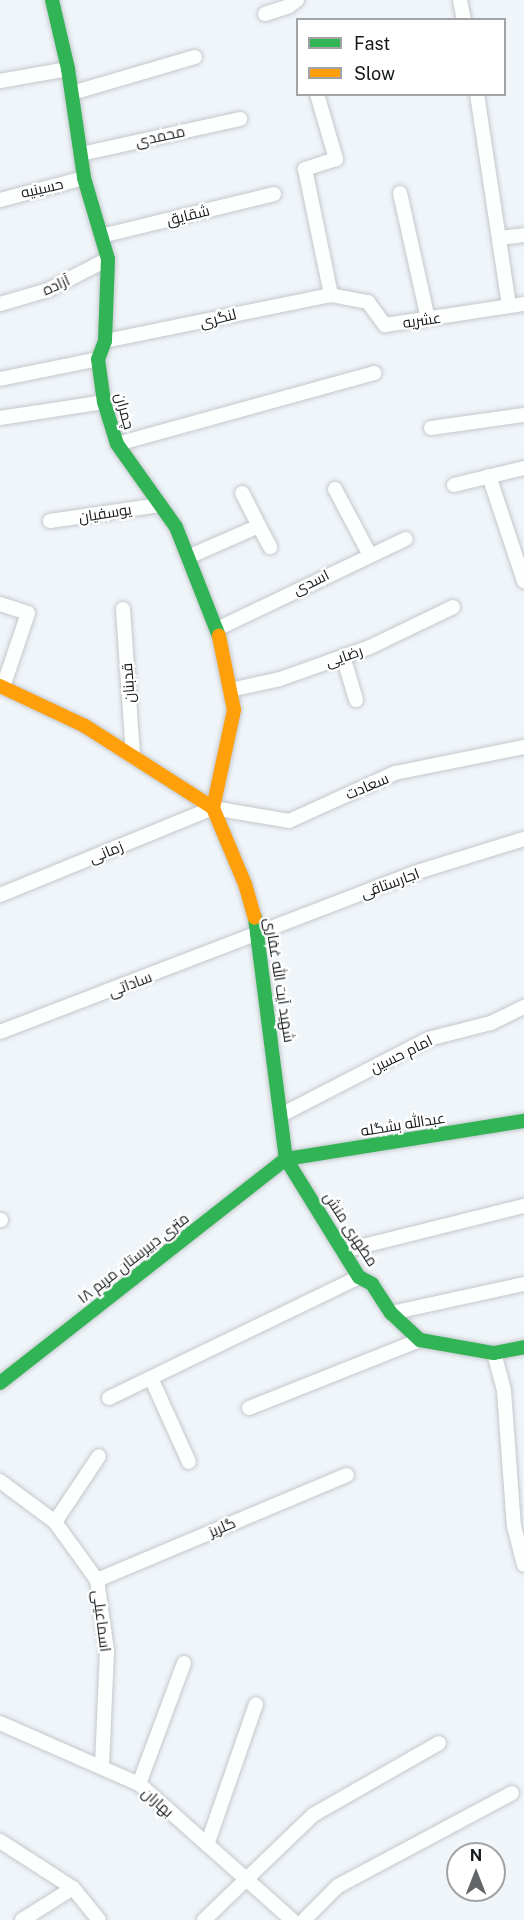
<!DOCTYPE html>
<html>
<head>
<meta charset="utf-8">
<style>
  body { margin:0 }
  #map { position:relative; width:524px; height:1920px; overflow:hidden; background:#f0f5fa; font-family:"Public Sans",Cairo,sans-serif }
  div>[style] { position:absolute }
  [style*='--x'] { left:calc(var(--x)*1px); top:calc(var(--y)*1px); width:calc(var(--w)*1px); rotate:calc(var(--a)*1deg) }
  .roads { filter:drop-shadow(0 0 2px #c4c8cb) drop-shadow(0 0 2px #c4c8cb) }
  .street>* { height:14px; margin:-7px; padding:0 7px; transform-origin:7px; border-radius:7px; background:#fdfefe }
  .fast>* { height:14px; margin:-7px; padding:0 7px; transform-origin:7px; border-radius:7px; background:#30b455 }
  .slow>* { height:14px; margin:-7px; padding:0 7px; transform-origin:7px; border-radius:7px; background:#ff9f0a }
  span { translate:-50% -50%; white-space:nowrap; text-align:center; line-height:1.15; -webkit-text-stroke:4.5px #fff; paint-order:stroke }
  .street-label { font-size:15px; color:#15191b }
  .legend { position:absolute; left:296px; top:18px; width:210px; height:78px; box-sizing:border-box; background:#fff; border:2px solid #a1a3a4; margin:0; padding:8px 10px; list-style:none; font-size:18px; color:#15191b }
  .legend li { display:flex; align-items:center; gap:12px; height:30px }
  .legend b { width:30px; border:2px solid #a1a3a4 }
  .north { position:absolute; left:446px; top:1842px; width:60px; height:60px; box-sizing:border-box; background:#fff; border:2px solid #a1a3a4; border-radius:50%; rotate:0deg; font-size:16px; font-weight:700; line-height:24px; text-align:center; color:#15191b }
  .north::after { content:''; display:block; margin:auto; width:21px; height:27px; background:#626669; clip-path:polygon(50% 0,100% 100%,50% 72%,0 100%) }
</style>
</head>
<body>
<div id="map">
  <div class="roads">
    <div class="street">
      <div style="--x:460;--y:0;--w:20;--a:79"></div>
      <div style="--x:265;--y:14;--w:25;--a:-18"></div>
      <div style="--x:289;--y:6;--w:10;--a:-37"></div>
      <div style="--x:0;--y:81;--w:69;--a:-10"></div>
      <div style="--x:72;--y:93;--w:128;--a:-16.3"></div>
      <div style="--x:317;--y:94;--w:68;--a:73.7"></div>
      <div style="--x:336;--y:159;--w:33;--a:162"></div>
      <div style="--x:305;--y:169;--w:129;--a:78.3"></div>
      <div style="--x:477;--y:94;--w:214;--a:81.4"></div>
      <div style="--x:81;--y:154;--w:163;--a:-12.4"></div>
      <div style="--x:400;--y:193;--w:129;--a:77.5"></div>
      <div style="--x:0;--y:200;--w:87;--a:-14.7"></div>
      <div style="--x:101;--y:236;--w:178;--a:-13.6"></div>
      <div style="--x:500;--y:238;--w:24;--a:-7"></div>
      <div style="--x:0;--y:304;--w:50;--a:-16.3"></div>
      <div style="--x:48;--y:290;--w:68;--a:-27.3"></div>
      <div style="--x:105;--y:341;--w:231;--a:-11.5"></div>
      <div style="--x:331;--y:295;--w:38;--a:11"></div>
      <div style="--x:368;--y:302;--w:29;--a:54"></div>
      <div style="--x:385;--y:325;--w:141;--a:-8.6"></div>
      <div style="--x:0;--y:379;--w:100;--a:-11.5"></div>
      <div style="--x:0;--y:418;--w:105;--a:-8.7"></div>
      <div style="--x:431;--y:428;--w:94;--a:-8"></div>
      <div style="--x:117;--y:444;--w:267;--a:-15.4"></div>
      <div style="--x:489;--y:476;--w:111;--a:71.6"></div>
      <div style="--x:454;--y:485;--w:72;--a:-13.7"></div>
      <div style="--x:335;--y:489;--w:75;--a:62.1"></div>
      <div style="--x:50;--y:521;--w:111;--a:-8.3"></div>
      <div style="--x:259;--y:526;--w:24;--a:62"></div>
      <div style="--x:188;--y:557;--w:77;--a:-23.6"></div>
      <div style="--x:259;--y:526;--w:37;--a:-117"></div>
      <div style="--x:0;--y:604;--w:29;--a:18"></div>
      <div style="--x:28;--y:613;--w:78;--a:108.7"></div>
      <div style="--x:123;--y:609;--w:148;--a:86.1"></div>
      <div style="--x:217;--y:629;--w:209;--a:-25.5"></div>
      <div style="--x:343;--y:656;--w:46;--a:73.5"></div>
      <div style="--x:230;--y:690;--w:51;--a:-12.4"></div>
      <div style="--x:280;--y:679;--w:96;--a:-19.6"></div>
      <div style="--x:370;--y:647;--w:92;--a:-25.7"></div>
      <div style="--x:0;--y:895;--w:230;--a:-22.2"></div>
      <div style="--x:213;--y:808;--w:77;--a:9.7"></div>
      <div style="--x:289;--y:821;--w:116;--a:-24.4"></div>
      <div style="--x:395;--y:773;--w:132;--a:-11.4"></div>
      <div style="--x:0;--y:1032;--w:443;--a:-21"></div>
      <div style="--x:414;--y:873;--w:115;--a:-17.2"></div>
      <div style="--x:283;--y:1114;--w:163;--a:-27.3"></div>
      <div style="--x:428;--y:1039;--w:65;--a:-14.3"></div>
      <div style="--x:491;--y:1023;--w:37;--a:-26"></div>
      <div style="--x:0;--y:1220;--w:1;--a:0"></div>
      <div style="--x:343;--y:1251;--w:187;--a:-14"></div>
      <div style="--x:391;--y:1313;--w:136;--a:-12.3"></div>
      <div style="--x:494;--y:1353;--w:39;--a:75"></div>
      <div style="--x:504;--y:1391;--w:135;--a:85.8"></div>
      <div style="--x:514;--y:1526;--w:40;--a:75.6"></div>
      <div style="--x:151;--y:1378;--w:92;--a:65.7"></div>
      <div style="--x:109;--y:1398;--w:278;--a:-25.8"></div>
      <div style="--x:249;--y:1408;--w:184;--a:-21.7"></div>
      <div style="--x:0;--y:1481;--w:69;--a:36.7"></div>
      <div style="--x:55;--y:1522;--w:72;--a:54.1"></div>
      <div style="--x:97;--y:1580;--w:72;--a:82"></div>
      <div style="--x:107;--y:1651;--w:116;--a:92.5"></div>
      <div style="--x:55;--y:1522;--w:79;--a:-56.3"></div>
      <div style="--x:97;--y:1580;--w:271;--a:-22.8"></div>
      <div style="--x:0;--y:1723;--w:152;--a:23.7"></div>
      <div style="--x:139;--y:1784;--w:205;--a:41.6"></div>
      <div style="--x:139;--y:1784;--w:129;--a:-69.6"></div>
      <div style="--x:0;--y:1841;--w:87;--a:32.8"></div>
      <div style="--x:73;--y:1888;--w:41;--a:50.9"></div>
      <div style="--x:207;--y:1845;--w:149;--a:-70.8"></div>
      <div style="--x:22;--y:1920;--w:60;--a:-32.1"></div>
      <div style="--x:204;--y:1920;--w:151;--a:-43.9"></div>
      <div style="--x:313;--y:1815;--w:145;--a:-29.7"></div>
      <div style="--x:304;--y:1920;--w:48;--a:-45"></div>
      <div style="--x:338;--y:1886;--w:197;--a:-28.1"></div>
    </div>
    <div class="fast">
      <div style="--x:52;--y:0;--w:71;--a:76.9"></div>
      <div style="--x:68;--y:69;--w:110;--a:81.6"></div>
      <div style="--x:84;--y:178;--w:84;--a:73.5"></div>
      <div style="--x:108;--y:259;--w:82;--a:92.1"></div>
      <div style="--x:105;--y:341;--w:19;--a:111"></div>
      <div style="--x:98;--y:359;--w:43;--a:82.1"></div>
      <div style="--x:104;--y:402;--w:44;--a:72.8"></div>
      <div style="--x:117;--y:444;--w:102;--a:54.6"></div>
      <div style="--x:176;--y:527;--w:117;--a:68.5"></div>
      <div style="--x:255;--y:918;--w:243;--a:82.7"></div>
      <div style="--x:286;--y:1159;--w:139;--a:58.3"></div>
      <div style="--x:359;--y:1277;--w:15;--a:28"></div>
      <div style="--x:372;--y:1284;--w:35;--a:57"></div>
      <div style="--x:391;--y:1313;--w:40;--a:43"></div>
      <div style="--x:420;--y:1340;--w:75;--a:10"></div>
      <div style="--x:494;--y:1353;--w:31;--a:-11"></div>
      <div style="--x:0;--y:1383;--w:363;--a:-38.1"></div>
      <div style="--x:286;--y:1159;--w:241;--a:-9.1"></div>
    </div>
    <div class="slow">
      <div style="--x:0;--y:686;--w:94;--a:25.2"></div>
      <div style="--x:85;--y:726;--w:152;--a:32.6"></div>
      <div style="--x:213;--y:808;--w:82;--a:67.2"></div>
      <div style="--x:245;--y:884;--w:35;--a:74"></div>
      <div style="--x:213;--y:808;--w:100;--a:-77.9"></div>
      <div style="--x:234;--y:710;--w:76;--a:-101.5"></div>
    </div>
  </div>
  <div class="street-label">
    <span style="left:160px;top:136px;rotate:-12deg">محمدی</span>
    <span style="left:42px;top:188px;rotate:-13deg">حسینیه</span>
    <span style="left:188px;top:215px;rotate:-14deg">شقایق</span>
    <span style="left:56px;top:285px;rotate:-24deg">آزاده</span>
    <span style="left:218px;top:318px;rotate:-14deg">لنگری</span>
    <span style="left:422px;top:320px;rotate:-8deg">عشریه</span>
    <span style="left:125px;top:411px;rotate:75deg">چمران</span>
    <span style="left:105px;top:513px;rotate:-9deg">یوسفیان</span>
    <span style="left:311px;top:582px;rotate:-26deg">اسدی</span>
    <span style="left:344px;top:656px;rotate:-19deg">رضایی</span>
    <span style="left:128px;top:683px;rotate:-94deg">قدبنان</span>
    <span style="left:367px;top:786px;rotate:-23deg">سعادت</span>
    <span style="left:106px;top:852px;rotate:-22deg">زمانی</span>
    <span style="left:390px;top:883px;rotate:-20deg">اجارستاقی</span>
    <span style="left:280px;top:980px;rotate:81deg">شهید آیت الله غفاری</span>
    <span style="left:130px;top:984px;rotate:-21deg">ساداتی</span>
    <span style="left:401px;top:1054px;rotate:-26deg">امام حسین</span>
    <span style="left:403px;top:1124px;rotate:-9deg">عبدالله بشگله</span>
    <span style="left:351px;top:1229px;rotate:57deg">مطهری منش</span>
    <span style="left:133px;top:1258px;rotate:-38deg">۱۸ متری دبیرستان مریم</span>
    <span style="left:222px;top:1527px;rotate:-23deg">گلریز</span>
    <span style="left:102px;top:1621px;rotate:83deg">اسماعیلی</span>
    <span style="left:158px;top:1802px;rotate:42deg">بهاران</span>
  </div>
  <ul class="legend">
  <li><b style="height:8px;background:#30b455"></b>Fast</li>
  <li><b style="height:8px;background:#ff9f0a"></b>Slow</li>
  </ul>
  <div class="north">N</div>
</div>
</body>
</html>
